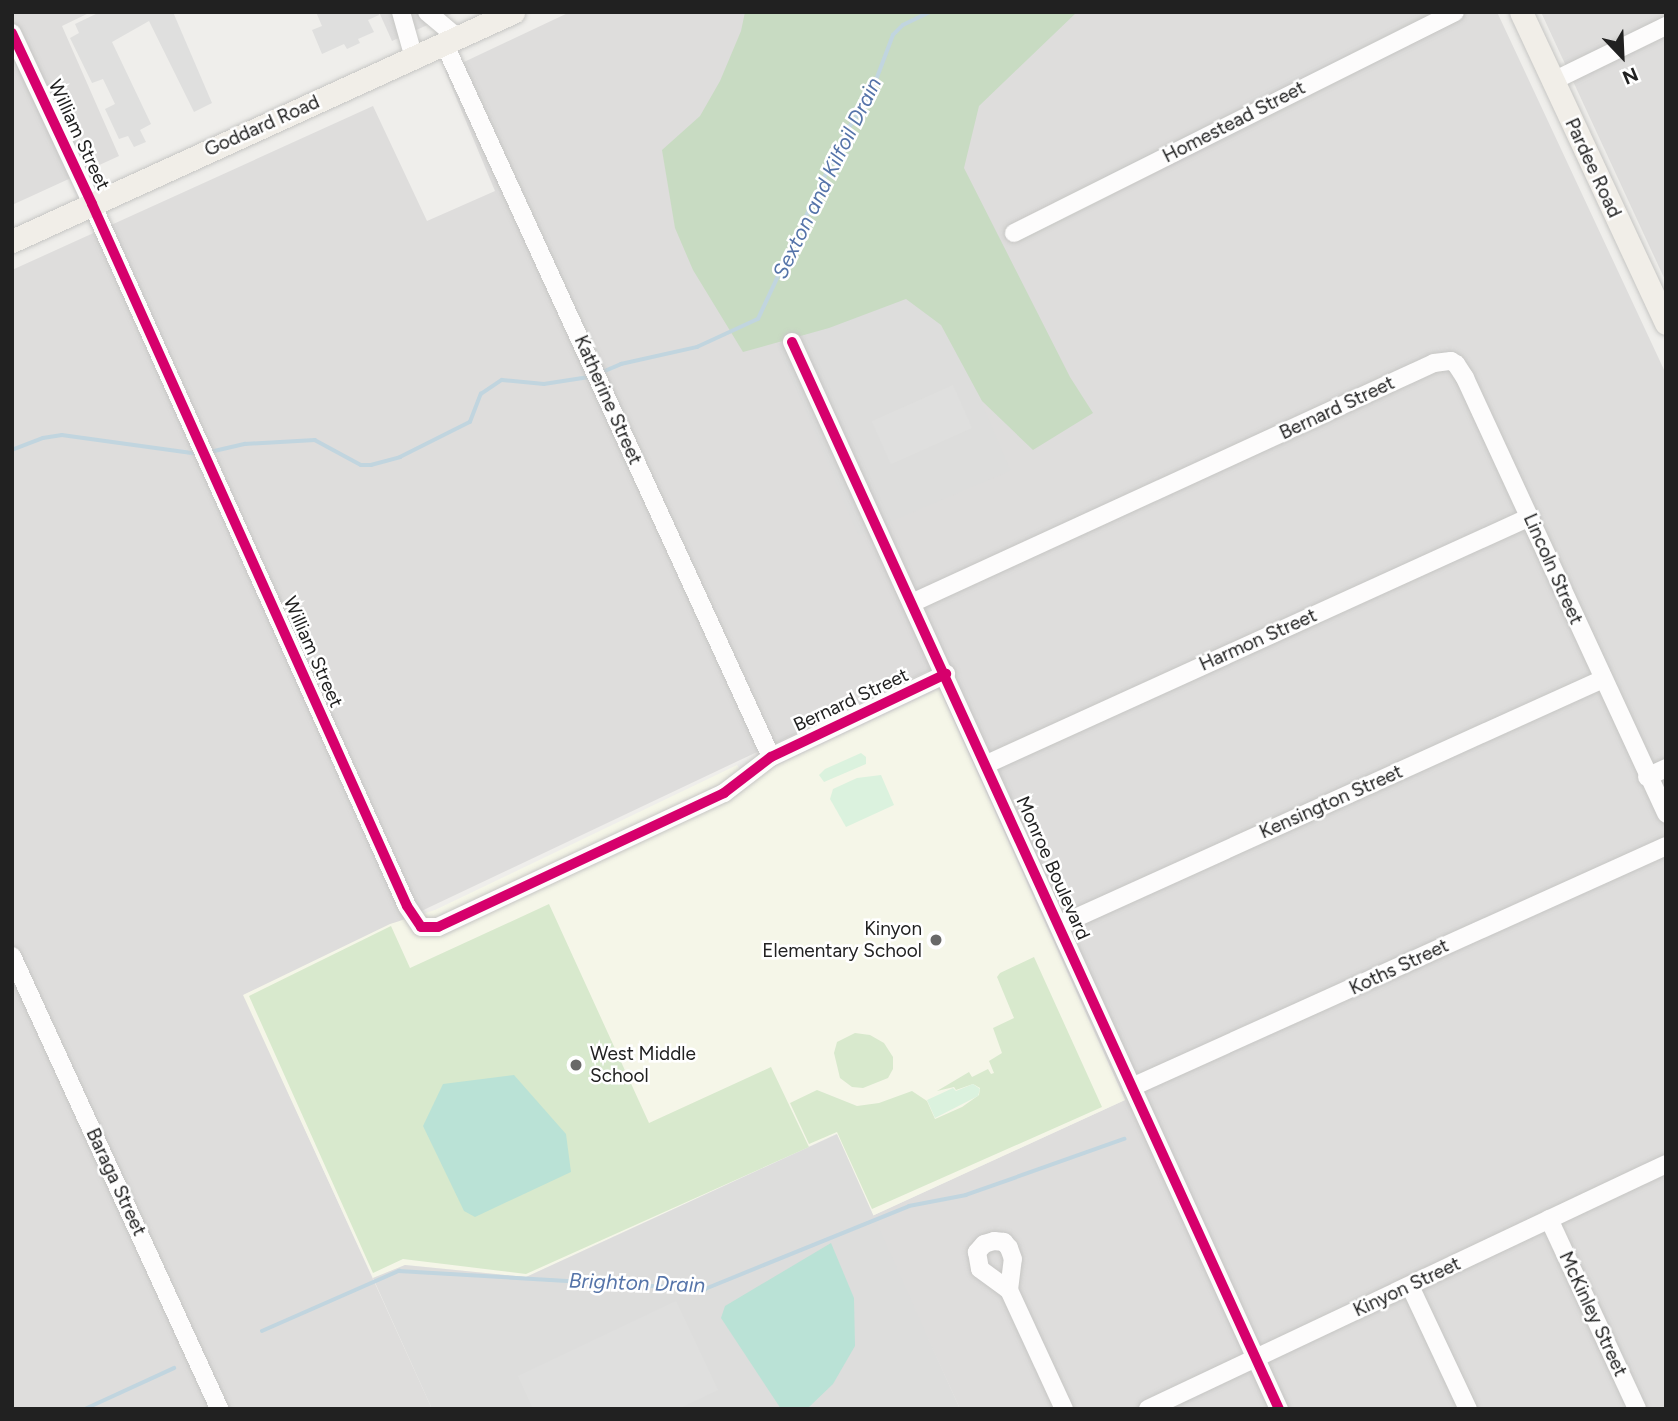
<!DOCTYPE html>
<html>
<head>
<meta charset="utf-8">
<style>
  body { margin:0 }
  #map { position:relative; width:1678px; height:1421px; overflow:hidden; background:#efeeeb; font-family:Figtree,sans-serif }
  div>[style] { position:absolute }
  [style*='--x'] { left:calc(var(--x)*1px); top:calc(var(--y)*1px); width:calc(var(--w)*1px); rotate:calc(var(--a)*1deg) }
  .residential>* { inset:0; background:#dedddc }
  .education>* { inset:0; background:#f5f6e8 }
  .religious>* { inset:0; background:#dddddc; transform-origin:0 0 }
  .grass>* { inset:0; background:#d8e9cd }
  .forest>* { inset:0; background:#c8dbc2 }
  .park>* { inset:0; background:#dbf2de }
  .pitch>* { inset:0; background:#bae2d6 }
  .parking>* { inset:0; background:#dfdfde; transform-origin:0 0 }
  .stream>* { height:3.5px; margin:-1.75px; padding:0 1.75px; transform-origin:1.75px; border-radius:1.75px; background:#c1d5df }
  .roads { filter:drop-shadow(0 0 2px #c6c6c4) drop-shadow(0 0 2px #c6c6c4) }
  .minor>* { height:18px; margin:-9px; padding:0 9px; transform-origin:9px; border-radius:9px; background:#fdfcfc }
  .major>* { height:23px; margin:-11.5px; padding:0 11.5px; transform-origin:11.5px; border-radius:11.5px; background:#f1eee8 }
  .cycleway>* { height:10px; margin:-5px; padding:0 5px; transform-origin:5px; border-radius:5px; background:#d6006c }
  .dots>* { width:19px; height:19px; translate:-50% -50%; box-sizing:border-box; border:4px solid #fff; border-radius:50% }
  span { translate:-50% -50%; white-space:nowrap; text-align:center; line-height:1.15; -webkit-text-stroke:5px #fff; paint-order:stroke }
  .street-label { font-size:19px; color:#212121 }
  .poi-label { font-size:19px; color:#212121 }
  .right { translate:-100% -50%; text-align:right }
  .left { translate:0 -50%; text-align:left }
  .water-label { font-size:21px; color:#5574a9; font-style:italic }
  .frame { position:absolute; inset:0; border:14px solid #212121; pointer-events:none }
  .north { position:absolute; left:1587px; top:21px; width:70px; height:70px; -webkit-text-stroke:5px #fff; paint-order:stroke; rotate:157deg; font-size:19px; font-weight:700; line-height:28px; text-align:center; color:#212121 }
  .north::after { content:''; display:block; margin:auto; width:24px; height:32px; background:#212121; clip-path:polygon(50% 0,100% 100%,50% 72%,0 100%) }
</style>
</head>
<body>
<div id="map">
  <div class="residential">
    <div style="clip-path:polygon(12px 12px,91px 12px,62px 26px,119px 156px,12px 205px)"></div>
    <div style="clip-path:polygon(379px 12px,456px 12px,392px 41px)"></div>
    <div style="clip-path:polygon(570px 12px,1497px 12px,1666px 374px,1666px 1409px,960px 1409px,872px 1216px,1125px 1100px,940px 689px,928px 671px,244px 995px,432px 1409px,12px 1409px,12px 270px,373px 106px,427px 221px,495px 191px,445px 71px)"></div>
    <div style="clip-path:polygon(1541px 12px,1666px 12px,1666px 282px)"></div>
  </div>
  <div class="education">
    <div style="clip-path:polygon(939px 689px,1125px 1100px,872px 1216px,836px 1134px,526px 1277px,405px 1265px,373px 1278px,243px 995px,390px 924px,435px 910px,737px 765px,746px 780px)"></div>
  </div>
  <div class="religious">
    <div style="left:926px;top:272px;width:216px;height:165px;rotate:67deg"></div>
    <div style="clip-path:polygon(837px 1134px,960px 1409px,432px 1409px,373px 1278px,405px 1265px,526px 1277px)"></div>
  </div>
  <div class="grass">
    <div style="clip-path:polygon(549px 904px,649px 1123px,771px 1067px,809px 1147px,526px 1274px,403px 1259px,373px 1273px,249px 996px,391px 926px,410px 968px)"></div>
    <div style="clip-path:polygon(1034px 957px,1102px 1107px,872px 1209px,837px 1132px,809px 1144px,790px 1103px,817px 1090px,857px 1106px,879px 1103px,912px 1091px,927px 1101px,935px 1119px,962px 1107px,979px 1095px,980px 1088px,973px 1084px,956px 1090px,954px 1087px,937px 1091px,969px 1072px,972px 1077px,988px 1069px,991px 1074px,994px 1073px,989px 1061px,1002px 1053px,993px 1028px,1014px 1018px,997px 977px,1000px 973px)"></div>
    <div style="clip-path:polygon(855px 1033px,870px 1035px,884px 1043px,893px 1057px,893px 1069px,888px 1078px,863px 1088px,852px 1087px,840px 1078px,834px 1053px,837px 1042px)"></div>
  </div>
  <div class="forest">
    <div style="clip-path:polygon(745px 12px,1077px 12px,979px 106px,964px 168px,1070px 377px,1093px 413px,1033px 450px,982px 401px,941px 325px,906px 299px,829px 328px,743px 352px,693px 270px,675px 228px,662px 150px,700px 116px,720px 81px,741px 31px)"></div>
  </div>
  <div class="park">
    <div style="clip-path:polygon(861px 753px,866px 757px,866px 764px,824px 782px,819px 775px,825px 769px)"></div>
    <div style="clip-path:polygon(881px 775px,894px 805px,846px 827px,830px 799px,833px 789px,857px 778px)"></div>
    <div style="clip-path:polygon(973px 1084px,980px 1089px,978px 1096px,935px 1118px,927px 1100px,953px 1088px,956px 1091px)"></div>
  </div>
  <div class="pitch">
    <div style="clip-path:polygon(514px 1075px,566px 1134px,571px 1172px,475px 1217px,464px 1211px,423px 1126px,443px 1084px)"></div>
    <div style="clip-path:polygon(831px 1243px,854px 1298px,855px 1346px,833px 1384px,807px 1409px,781px 1409px,721px 1318px,725px 1306px)"></div>
  </div>
  <div class="parking">
    <div style="clip-path:polygon(100px 12px,173px 12px,212px 103px,194px 112px,149px 21px,112px 42px,151px 124px,140px 130px,146px 142px,134px 147px,128px 136px,119px 139px,105px 109px,115px 104px,103px 79px,92px 83px,70px 38px,79px 33px,75px 24px)"></div>
    <div style="clip-path:polygon(316px 12px,378px 12px,379px 15px,368px 20px,374px 32px,358px 39px,360px 43px,347px 49px,344px 44px,322px 54px,312px 30px,322px 26px)"></div>
    <div style="left:953px;top:385px;width:47px;height:89px;rotate:66deg"></div>
    <div style="clip-path:polygon(676px 1301px,718px 1390px,678px 1409px,533px 1409px,518px 1376px)"></div>
  </div>
  <div class="stream">
    <div style="--x:600;--y:373;--w:23;--a:-23"></div>
    <div style="--x:621;--y:364;--w:78;--a:-12.6"></div>
    <div style="--x:697;--y:347;--w:67;--a:-24.7"></div>
    <div style="--x:758;--y:319;--w:203;--a:-64.9"></div>
    <div style="--x:844;--y:135;--w:47;--a:-56.3"></div>
    <div style="--x:870;--y:96;--w:65;--a:-69.3"></div>
    <div style="--x:893;--y:35;--w:14;--a:-45"></div>
    <div style="--x:903;--y:25;--w:30;--a:-26"></div>
    <div style="--x:12;--y:450;--w:33;--a:-21"></div>
    <div style="--x:43;--y:438;--w:19;--a:-9"></div>
    <div style="--x:62;--y:435;--w:138;--a:7.9"></div>
    <div style="--x:210;--y:452;--w:36;--a:-13"></div>
    <div style="--x:245;--y:444;--w:70;--a:-3.3"></div>
    <div style="--x:315;--y:440;--w:52;--a:28.5"></div>
    <div style="--x:361;--y:465;--w:10;--a:0"></div>
    <div style="--x:371;--y:465;--w:30;--a:-15"></div>
    <div style="--x:400;--y:457;--w:78;--a:-26.6"></div>
    <div style="--x:470;--y:422;--w:30;--a:-69"></div>
    <div style="--x:481;--y:394;--w:25;--a:-34"></div>
    <div style="--x:502;--y:380;--w:42;--a:5.4"></div>
    <div style="--x:544;--y:384;--w:47;--a:-8.7"></div>
    <div style="--x:262;--y:1331;--w:150;--a:-23.7"></div>
    <div style="--x:399;--y:1271;--w:307;--a:3.4"></div>
    <div style="--x:705;--y:1289;--w:220;--a:-22.1"></div>
    <div style="--x:909;--y:1206;--w:58;--a:-10.9"></div>
    <div style="--x:966;--y:1195;--w:168;--a:-19.5"></div>
    <div style="--x:85;--y:1409;--w:98;--a:-24.7"></div>
  </div>
  <div class="roads">
    <div class="minor">
      <div style="--x:401;--y:12;--w:48;--a:74.2"></div>
      <div style="--x:427;--y:12;--w:39;--a:40"></div>
      <div style="--x:12;--y:33;--w:189;--a:64.9"></div>
      <div style="--x:92;--y:204;--w:769;--a:65.83"></div>
      <div style="--x:407;--y:906;--w:25;--a:56"></div>
      <div style="--x:421;--y:927;--w:17;--a:0"></div>
      <div style="--x:438;--y:927;--w:316;--a:-25.1"></div>
      <div style="--x:724;--y:793;--w:59;--a:-37.5"></div>
      <div style="--x:771;--y:757;--w:194;--a:-25.4"></div>
      <div style="--x:444;--y:43;--w:785;--a:65.39"></div>
      <div style="--x:1553;--y:81;--w:126;--a:-26"></div>
      <div style="--x:1014;--y:233;--w:493;--a:-26.6"></div>
      <div style="--x:792;--y:342;--w:1173;--a:65.47"></div>
      <div style="--x:914;--y:602;--w:572;--a:-24.68"></div>
      <div style="--x:1434;--y:363;--w:17;--a:-7"></div>
      <div style="--x:1451;--y:361;--w:6;--a:31"></div>
      <div style="--x:1456;--y:364;--w:17;--a:57"></div>
      <div style="--x:1465;--y:378;--w:480;--a:65.2"></div>
      <div style="--x:987;--y:764;--w:597;--a:-24.46"></div>
      <div style="--x:1647;--y:777;--w:21;--a:-25"></div>
      <div style="--x:1060;--y:925;--w:596;--a:-24.37"></div>
      <div style="--x:12;--y:956;--w:498;--a:65.4"></div>
      <div style="--x:1132;--y:1087;--w:586;--a:-24.29"></div>
      <div style="--x:1549;--y:1219;--w:209;--a:65.1"></div>
      <div style="--x:1410;--y:1286;--w:136;--a:64.8"></div>
      <div style="--x:1009;--y:1290;--w:31;--a:-83"></div>
      <div style="--x:1013;--y:1259;--w:12;--a:-110"></div>
      <div style="--x:1009;--y:1248;--w:8;--a:-130"></div>
      <div style="--x:1004;--y:1242;--w:10;--a:-174"></div>
      <div style="--x:994;--y:1241;--w:10;--a:163"></div>
      <div style="--x:984;--y:1244;--w:11;--a:131"></div>
      <div style="--x:977;--y:1252;--w:17;--a:80"></div>
      <div style="--x:980;--y:1269;--w:36;--a:36"></div>
      <div style="--x:1009;--y:1290;--w:131;--a:65.2"></div>
      <div style="--x:1148;--y:1409;--w:573;--a:-25.31"></div>
    </div>
    <div class="major">
      <div style="--x:1521;--y:12;--w:343;--a:65"></div>
      <div style="--x:12;--y:241;--w:551;--a:-24.56"></div>
    </div>
  </div>
  <div class="cycleway">
    <div style="--x:12;--y:33;--w:189;--a:64.9"></div>
    <div style="--x:92;--y:204;--w:769;--a:65.83"></div>
    <div style="--x:407;--y:906;--w:25;--a:56"></div>
    <div style="--x:421;--y:927;--w:17;--a:0"></div>
    <div style="--x:438;--y:927;--w:316;--a:-25.1"></div>
    <div style="--x:724;--y:793;--w:59;--a:-37.5"></div>
    <div style="--x:771;--y:757;--w:194;--a:-25.4"></div>
    <div style="--x:792;--y:342;--w:1173;--a:65.47"></div>
  </div>
  <div class="dots">
    <div style="left:936px;top:940px;background:#696968"></div>
    <div style="left:576px;top:1065px;background:#696968"></div>
  </div>
  <div class="street-label">
    <span style="left:1234px;top:122px;rotate:-27deg">Homestead Street</span>
    <span style="left:262px;top:126px;rotate:-24deg">Goddard Road</span>
    <span style="left:79px;top:135px;rotate:65deg">William Street</span>
    <span style="left:1593px;top:168px;rotate:65deg">Pardee Road</span>
    <span style="left:608px;top:400px;rotate:66deg">Katherine Street</span>
    <span style="left:1337px;top:408px;rotate:-25deg">Bernard Street</span>
    <span style="left:1553px;top:569px;rotate:66deg">Lincoln Street</span>
    <span style="left:1258px;top:640px;rotate:-24deg">Harmon Street</span>
    <span style="left:313px;top:652px;rotate:66deg">William Street</span>
    <span style="left:851px;top:700px;rotate:-25deg">Bernard Street</span>
    <span style="left:1331px;top:802px;rotate:-24deg">Kensington Street</span>
    <span style="left:1053px;top:868px;rotate:66deg">Monroe Boulevard</span>
    <span style="left:1399px;top:967px;rotate:-25deg">Koths Street</span>
    <span style="left:116px;top:1182px;rotate:65deg">Baraga Street</span>
    <span style="left:1407px;top:1287px;rotate:-25deg">Kinyon Street</span>
    <span style="left:1593px;top:1314px;rotate:65deg">McKinley Street</span>
  </div>
  <div class="poi-label">
    <span class="right" style="left:922px;top:940px">Kinyon<br>Elementary School</span>
    <span class="left" style="left:590px;top:1065px">West Middle<br>School</span>
  </div>
  <div class="water-label">
    <span style="left:827px;top:178px;rotate:-64deg">Sexton and Kilfoil Drain</span>
    <span style="left:637px;top:1283px;rotate:2deg">Brighton Drain</span>
  </div>
  <div class="frame"></div>
  <div class="north">N</div>
</div>
</body>
</html>
